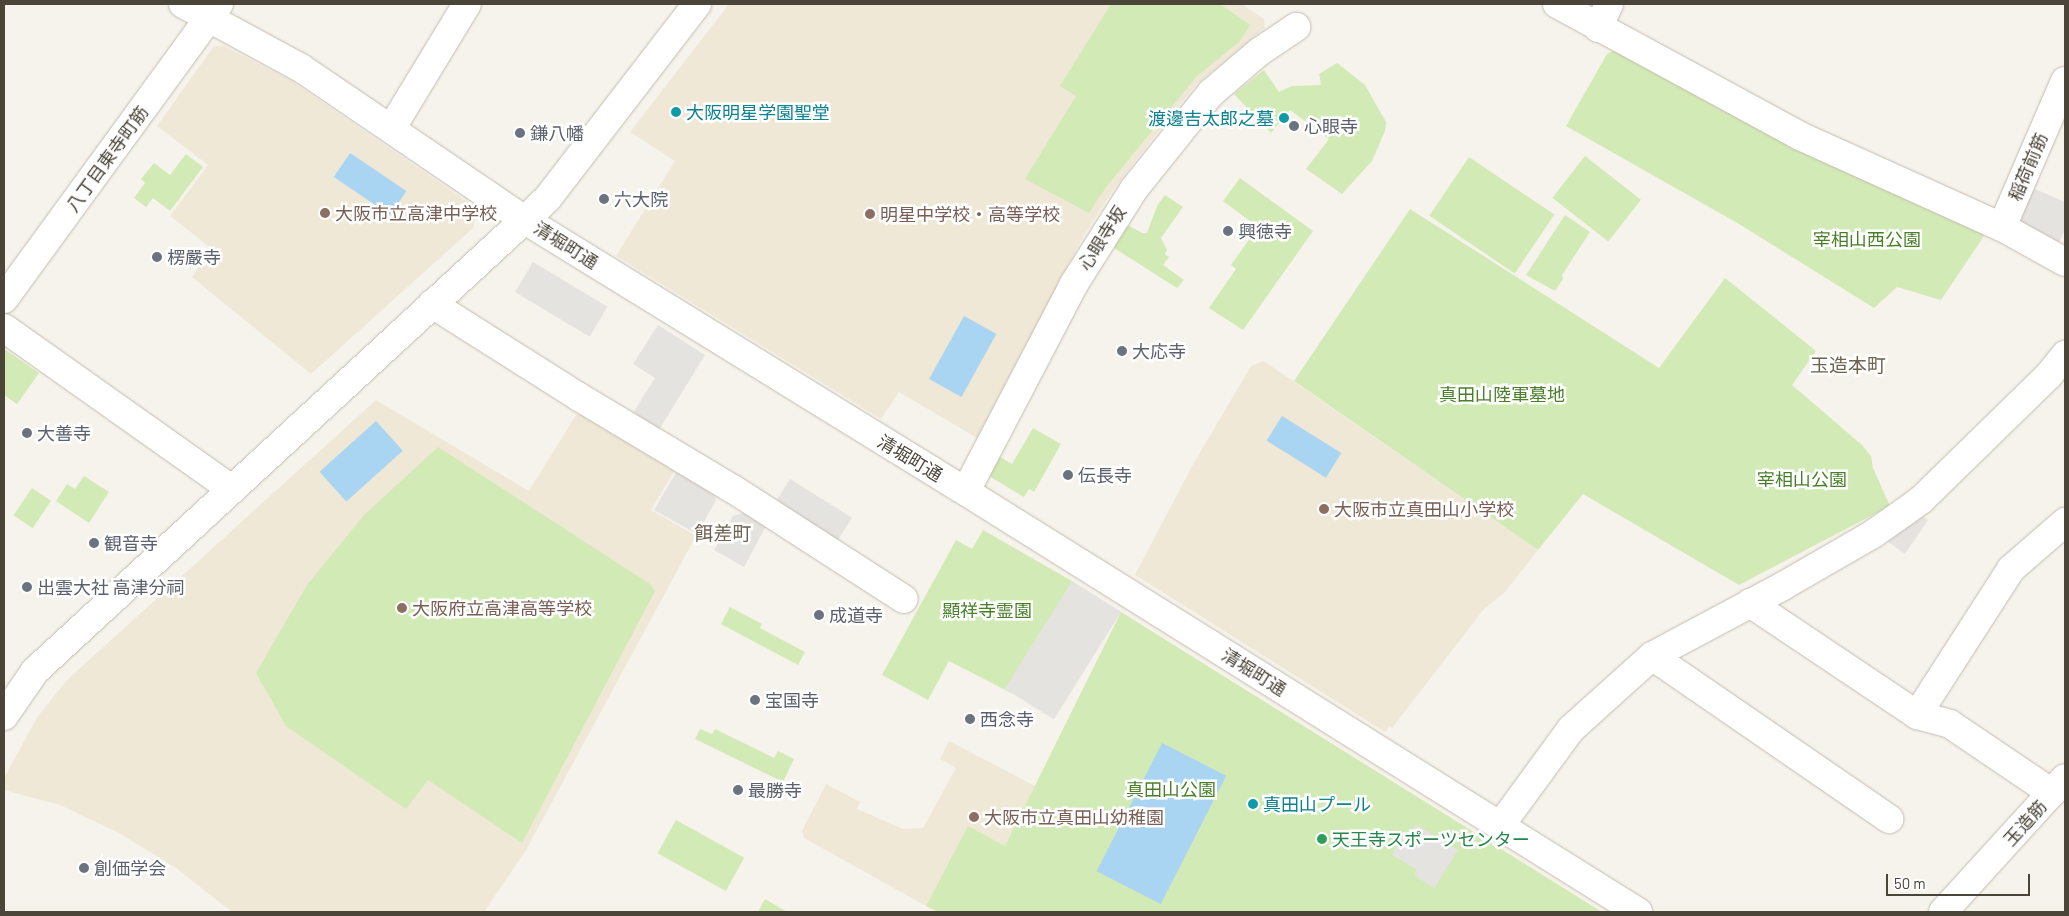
<!DOCTYPE html>
<html>
<head>
<meta charset="utf-8">
<style>
  body { margin:0 }
  #map { position:relative; width:2069px; height:916px; overflow:hidden; background:#f6f3ec; font-family:Barlow,"Noto Sans JP",sans-serif }
  div>[style] { position:absolute }
  [style*='--x'] { left:calc(var(--x)*1px); top:calc(var(--y)*1px); width:calc(var(--w)*1px); rotate:calc(var(--a)*1deg) }
  .education>* { inset:0; background:#efe8d6 }
  .green>* { inset:0; background:#d2eab5; transform-origin:0 0 }
  .parking>* { inset:0; background:#e5e3e0; transform-origin:0 0 }
  .water>* { inset:0; background:#a9d4f2; transform-origin:0 0 }
  .roads { filter:drop-shadow(0 0 1px #c2bbae) drop-shadow(0 0 1px #c2bbae) }
  .tertiary>* { height:28px; margin:-14px; padding:0 14px; transform-origin:14px; border-radius:14px; background:#fff }
  .dots>* { width:14px; height:14px; translate:-50% -50%; box-sizing:border-box; border:2px solid #fff; border-radius:50% }
  span { translate:-50% -50%; white-space:nowrap; text-align:center; line-height:1.15; -webkit-text-stroke:5px #fff; paint-order:stroke }
  .culture-label { font-size:18px; color:#0d838f }
  .left { translate:0 -50%; text-align:left }
  .right { translate:-100% -50%; text-align:right }
  .worship-label { font-size:18px; color:#5b616d }
  .street-label { font-size:18px; color:#4b4439 }
  .education-label { font-size:18px; color:#785e54 }
  .park-label { font-size:18px; color:#4a7f2a }
  .leisure-label { font-size:18px; color:#27864d }
  .neighbourhood-label { font-size:19px; color:#6e6250 }
  .frame { position:absolute; inset:0; border:5px solid #4b4439; pointer-events:none }
  .scale { position:absolute; left:1886px; top:874px; width:144px; height:22px; box-sizing:border-box; border:2px solid #4b4439; border-top:0; padding-left:6px; font-size:15px; line-height:18px; white-space:nowrap; color:#4b4439; -webkit-text-stroke:4px #fff; paint-order:stroke }
</style>
</head>
<body>
<div id="map">
  <div class="education">
    <div style="clip-path:polygon(729px 4px,1242px 4px,1264px 19px,1265px 28px,1197px 84px,1165px 123px,1113px 190px,1083px 237px,977px 438px,899px 392px,881px 419px,616px 256px,675px 161px,630px 132px)"></div>
    <div style="clip-path:polygon(214px 46px,224px 46px,290px 80px,478px 209px,473px 228px,311px 374px,192px 277px,211px 248px,170px 216px,208px 165px,157px 126px)"></div>
    <div style="clip-path:polygon(1264px 361px,1538px 550px,1504px 593px,1484px 609px,1392px 728px,1390px 726px,1385px 732px,1135px 575px,1191px 468px,1251px 366px)"></div>
    <div style="clip-path:polygon(376px 400px,529px 491px,576px 415px,585px 414px,676px 468px,651px 510px,696px 536px,526px 850px,484px 912px,232px 912px,176px 868px,119px 833px,60px 805px,4px 790px,4px 778px,38px 716px,68px 679px)"></div>
    <div style="clip-path:polygon(949px 741px,1035px 786px,1005px 846px,968px 827px,926px 906px,804px 838px,802px 831px,826px 784px,860px 802px,857px 809px,903px 829px,923px 828px,956px 768px,940px 759px)"></div>
  </div>
  <div class="green">
    <div style="clip-path:polygon(1111px 4px,1220px 4px,1250px 25px,1239px 42px,1197px 76px,1106px 187px,1089px 213px,1025px 179px,1076px 96px,1060px 86px)"></div>
    <div style="clip-path:polygon(1615px 50px,1981px 230px,1984px 236px,1941px 300px,1897px 287px,1874px 308px,1739px 224px,1566px 126px,1607px 54px)"></div>
    <div style="clip-path:polygon(1337px 63px,1365px 85px,1386px 122px,1385px 131px,1372px 161px,1342px 194px,1306px 169px,1329px 139px,1290px 110px,1271px 133px,1234px 94px,1264px 70px,1279px 92px,1292px 86px,1321px 85px,1319px 74px)"></div>
    <div style="clip-path:polygon(186px 154px,203px 167px,170px 211px,153px 198px,146px 207px,134px 198px,145px 183px,141px 179px,154px 163px,170px 175px)"></div>
    <div style="left:1585px;top:156px;width:71px;height:53px;rotate:38deg"></div>
    <div style="left:1469px;top:157px;width:103px;height:71px;rotate:34deg"></div>
    <div style="clip-path:polygon(1240px 178px,1313px 231px,1243px 330px,1209px 308px,1236px 269px,1231px 265px,1258px 227px,1223px 201px)"></div>
    <div style="clip-path:polygon(1165px 195px,1183px 207px,1161px 238px,1167px 250px,1165px 254px,1169px 257px,1163px 265px,1184px 280px,1177px 288px,1114px 248px,1112px 241px,1124px 223px,1142px 233px,1147px 233px,1157px 206px)"></div>
    <div style="clip-path:polygon(1410px 209px,1659px 368px,1725px 278px,1816px 351px,1792px 385px,1862px 445px,1871px 456px,1873px 468px,1890px 506px,1739px 585px,1583px 494px,1538px 550px,1294px 381px)"></div>
    <div style="clip-path:polygon(1565px 215px,1590px 232px,1562px 275px,1563px 279px,1555px 291px,1526px 275px)"></div>
    <div style="clip-path:polygon(4px 349px,39px 373px,17px 404px,4px 395px)"></div>
    <div style="clip-path:polygon(1033px 428px,1061px 444px,1034px 492px,1029px 489px,1024px 497px,984px 473px,995px 454px,1012px 464px)"></div>
    <div style="clip-path:polygon(438px 447px,650px 584px,655px 591px,522px 843px,428px 780px,406px 809px,286px 726px,256px 673px,307px 585px,364px 515px)"></div>
    <div style="clip-path:polygon(84px 476px,109px 492px,89px 523px,56px 501px,67px 484px,75px 489px)"></div>
    <div style="left:32px;top:488px;width:23px;height:33px;rotate:34deg"></div>
    <div style="clip-path:polygon(983px 530px,1072px 581px,1013px 694px,949px 661px,928px 700px,882px 675px,956px 540px,972px 549px)"></div>
    <div style="clip-path:polygon(730px 607px,762px 624px,760px 628px,805px 652px,798px 665px,721px 624px)"></div>
    <div style="clip-path:polygon(1121px 612px,1602px 912px,938px 912px,926px 906px,968px 826px,1005px 846px)"></div>
    <div style="clip-path:polygon(700px 729px,712px 734px,715px 729px,774px 758px,778px 751px,794px 759px,783px 782px,695px 739px)"></div>
    <div style="left:676px;top:820px;width:78px;height:38px;rotate:29deg"></div>
    <div style="clip-path:polygon(765px 899px,787px 912px,758px 912px)"></div>
  </div>
  <div class="parking">
    <div style="clip-path:polygon(2030px 187px,2065px 202px,2065px 230px,2058px 244px,2021px 223px,2018px 212px)"></div>
    <div style="left:533px;top:262px;width:87px;height:35px;rotate:31deg"></div>
    <div style="clip-path:polygon(658px 325px,705px 355px,659px 430px,633px 413px,655px 378px,633px 364px)"></div>
    <div style="clip-path:polygon(678px 469px,712px 489px,716px 500px,697px 534px,654px 510px)"></div>
    <div style="left:790px;top:479px;width:73px;height:27px;rotate:32deg"></div>
    <div style="clip-path:polygon(743px 513px,766px 526px,744px 567px,714px 550px,733px 516px)"></div>
    <div style="clip-path:polygon(1922px 516px,1928px 520px,1905px 554px,1884px 539px,1913px 519px)"></div>
    <div style="left:1072px;top:581px;width:58px;height:127px;rotate:32deg"></div>
    <div style="clip-path:polygon(1417px 825px,1458px 850px,1434px 888px,1414px 875px,1417px 870px,1392px 855px,1400px 839px)"></div>
  </div>
  <div class="water">
    <div style="left:350px;top:153px;width:68px;height:29px;rotate:34deg"></div>
    <div style="left:964px;top:316px;width:37px;height:72px;rotate:29deg"></div>
    <div style="left:1282px;top:416px;width:70px;height:29px;rotate:32deg"></div>
    <div style="left:376px;top:421px;width:40px;height:76px;rotate:48deg"></div>
    <div style="left:1162px;top:743px;width:72px;height:144px;rotate:27deg"></div>
  </div>
  <div class="roads">
    <div class="tertiary">
      <div style="--x:183;--y:4;--w:134;--a:28.5"></div>
      <div style="--x:301;--y:68;--w:271;--a:34.2"></div>
      <div style="--x:525;--y:220;--w:511;--a:31.64"></div>
      <div style="--x:960;--y:488;--w:800;--a:32.02"></div>
      <div style="--x:1557;--y:4;--w:277;--a:28.5"></div>
      <div style="--x:1800;--y:136;--w:222;--a:24.3"></div>
      <div style="--x:2002;--y:227;--w:72;--a:29.1"></div>
      <div style="--x:1598;--y:28;--w:26;--a:-65"></div>
      <div style="--x:391;--y:129;--w:146;--a:-58.7"></div>
      <div style="--x:2002;--y:227;--w:159;--a:-66.7"></div>
      <div style="--x:4;--y:299;--w:365;--a:-53.9"></div>
      <div style="--x:432;--y:304;--w:174;--a:32.3"></div>
      <div style="--x:579;--y:397;--w:179;--a:30.9"></div>
      <div style="--x:733;--y:489;--w:203;--a:32.8"></div>
      <div style="--x:4;--y:328;--w:278;--a:35.3"></div>
      <div style="--x:960;--y:488;--w:11;--a:-27"></div>
      <div style="--x:970;--y:483;--w:225;--a:-62.4"></div>
      <div style="--x:1074;--y:284;--w:112;--a:-57.7"></div>
      <div style="--x:1134;--y:189;--w:123;--a:-51.3"></div>
      <div style="--x:1211;--y:93;--w:63;--a:-40.5"></div>
      <div style="--x:1259;--y:52;--w:45;--a:-34"></div>
      <div style="--x:1750;--y:603;--w:201;--a:33.8"></div>
      <div style="--x:1917;--y:715;--w:34;--a:15"></div>
      <div style="--x:1950;--y:724;--w:123;--a:34.1"></div>
      <div style="--x:1652;--y:656;--w:288;--a:34.5"></div>
      <div style="--x:1917;--y:715;--w:174;--a:-57.2"></div>
      <div style="--x:2011;--y:569;--w:72;--a:-41"></div>
      <div style="--x:4;--y:716;--w:55;--a:-55.4"></div>
      <div style="--x:35;--y:671;--w:696;--a:-42.67"></div>
      <div style="--x:547;--y:199;--w:246;--a:-52.4"></div>
      <div style="--x:1500;--y:826;--w:120;--a:-53.8"></div>
      <div style="--x:1571;--y:729;--w:109;--a:-42"></div>
      <div style="--x:1652;--y:656;--w:149;--a:-28.1"></div>
      <div style="--x:1783;--y:586;--w:104;--a:-30"></div>
      <div style="--x:1873;--y:534;--w:37;--a:-35"></div>
      <div style="--x:1903;--y:513;--w:22;--a:-36"></div>
      <div style="--x:1921;--y:500;--w:179;--a:-44.3"></div>
      <div style="--x:2049;--y:375;--w:26;--a:-51"></div>
      <div style="--x:1943;--y:912;--w:181;--a:-47.7"></div>
    </div>
  </div>
  <div class="dots">
    <div style="left:676px;top:112px;background:#0f9aa8"></div>
    <div style="left:1284px;top:118px;background:#0f9aa8"></div>
    <div style="left:1294px;top:126px;background:#6b7280"></div>
    <div style="left:520px;top:133px;background:#6b7280"></div>
    <div style="left:604px;top:199px;background:#6b7280"></div>
    <div style="left:325px;top:213px;background:#8d6e63"></div>
    <div style="left:870px;top:214px;background:#8d6e63"></div>
    <div style="left:1228px;top:231px;background:#6b7280"></div>
    <div style="left:157px;top:257px;background:#6b7280"></div>
    <div style="left:1122px;top:351px;background:#6b7280"></div>
    <div style="left:27px;top:433px;background:#6b7280"></div>
    <div style="left:1068px;top:475px;background:#6b7280"></div>
    <div style="left:1324px;top:509px;background:#8d6e63"></div>
    <div style="left:94px;top:543px;background:#6b7280"></div>
    <div style="left:27px;top:587px;background:#6b7280"></div>
    <div style="left:402px;top:608px;background:#8d6e63"></div>
    <div style="left:819px;top:615px;background:#6b7280"></div>
    <div style="left:755px;top:700px;background:#6b7280"></div>
    <div style="left:970px;top:719px;background:#6b7280"></div>
    <div style="left:738px;top:790px;background:#6b7280"></div>
    <div style="left:1253px;top:804px;background:#0f9aa8"></div>
    <div style="left:974px;top:817px;background:#8d6e63"></div>
    <div style="left:1322px;top:839px;background:#2e9e5b"></div>
    <div style="left:84px;top:868px;background:#6b7280"></div>
  </div>
  <div class="culture-label">
    <span class="left" style="left:686px;top:112px">大阪明星学園聖堂</span>
    <span class="right" style="left:1274px;top:118px">渡邊吉太郎之墓</span>
    <span class="left" style="left:1263px;top:804px">真田山プール</span>
  </div>
  <div class="worship-label">
    <span class="left" style="left:1304px;top:126px">心眼寺</span>
    <span class="left" style="left:530px;top:133px">鎌八幡</span>
    <span class="left" style="left:614px;top:199px">六大院</span>
    <span class="left" style="left:1238px;top:231px">興徳寺</span>
    <span class="left" style="left:167px;top:257px">楞嚴寺</span>
    <span class="left" style="left:1132px;top:351px">大応寺</span>
    <span class="left" style="left:37px;top:433px">大善寺</span>
    <span class="left" style="left:1078px;top:475px">伝長寺</span>
    <span class="left" style="left:104px;top:543px">観音寺</span>
    <span class="left" style="left:37px;top:587px">出雲大社 高津分祠</span>
    <span class="left" style="left:829px;top:615px">成道寺</span>
    <span class="left" style="left:765px;top:700px">宝国寺</span>
    <span class="left" style="left:980px;top:719px">西念寺</span>
    <span class="left" style="left:748px;top:790px">最勝寺</span>
    <span class="left" style="left:94px;top:868px">創価学会</span>
  </div>
  <div class="street-label">
    <span style="left:107px;top:159px;rotate:-54deg">八丁目東寺町筋</span>
    <span style="left:2028px;top:167px;rotate:-67deg">稲荷前筋</span>
    <span style="left:1102px;top:238px;rotate:-58deg">心眼寺坂</span>
    <span style="left:566px;top:245px;rotate:32deg">清堀町通</span>
    <span style="left:910px;top:458px;rotate:31deg">清堀町通</span>
    <span style="left:1254px;top:672px;rotate:32deg">清堀町通</span>
    <span style="left:2025px;top:823px;rotate:-48deg">玉造筋</span>
  </div>
  <div class="education-label">
    <span class="left" style="left:335px;top:213px">大阪市立高津中学校</span>
    <span class="left" style="left:880px;top:214px">明星中学校・高等学校</span>
    <span class="left" style="left:1334px;top:509px">大阪市立真田山小学校</span>
    <span class="left" style="left:412px;top:608px">大阪府立高津高等学校</span>
    <span class="left" style="left:984px;top:817px">大阪市立真田山幼稚園</span>
  </div>
  <div class="park-label">
    <span style="left:1867px;top:239px">宰相山西公園</span>
    <span style="left:1502px;top:394px">真田山陸軍墓地</span>
    <span style="left:1802px;top:479px">宰相山公園</span>
    <span style="left:987px;top:610px">顯祥寺霊園</span>
    <span style="left:1171px;top:789px">真田山公園</span>
  </div>
  <div class="leisure-label">
    <span class="left" style="left:1332px;top:839px">天王寺スポーツセンター</span>
  </div>
  <div class="neighbourhood-label">
    <span style="left:1848px;top:365px">玉造本町</span>
    <span style="left:723px;top:533px">餌差町</span>
  </div>
  <div class="frame"></div>
  <div class="scale">50 m</div>
</div>
</body>
</html>
